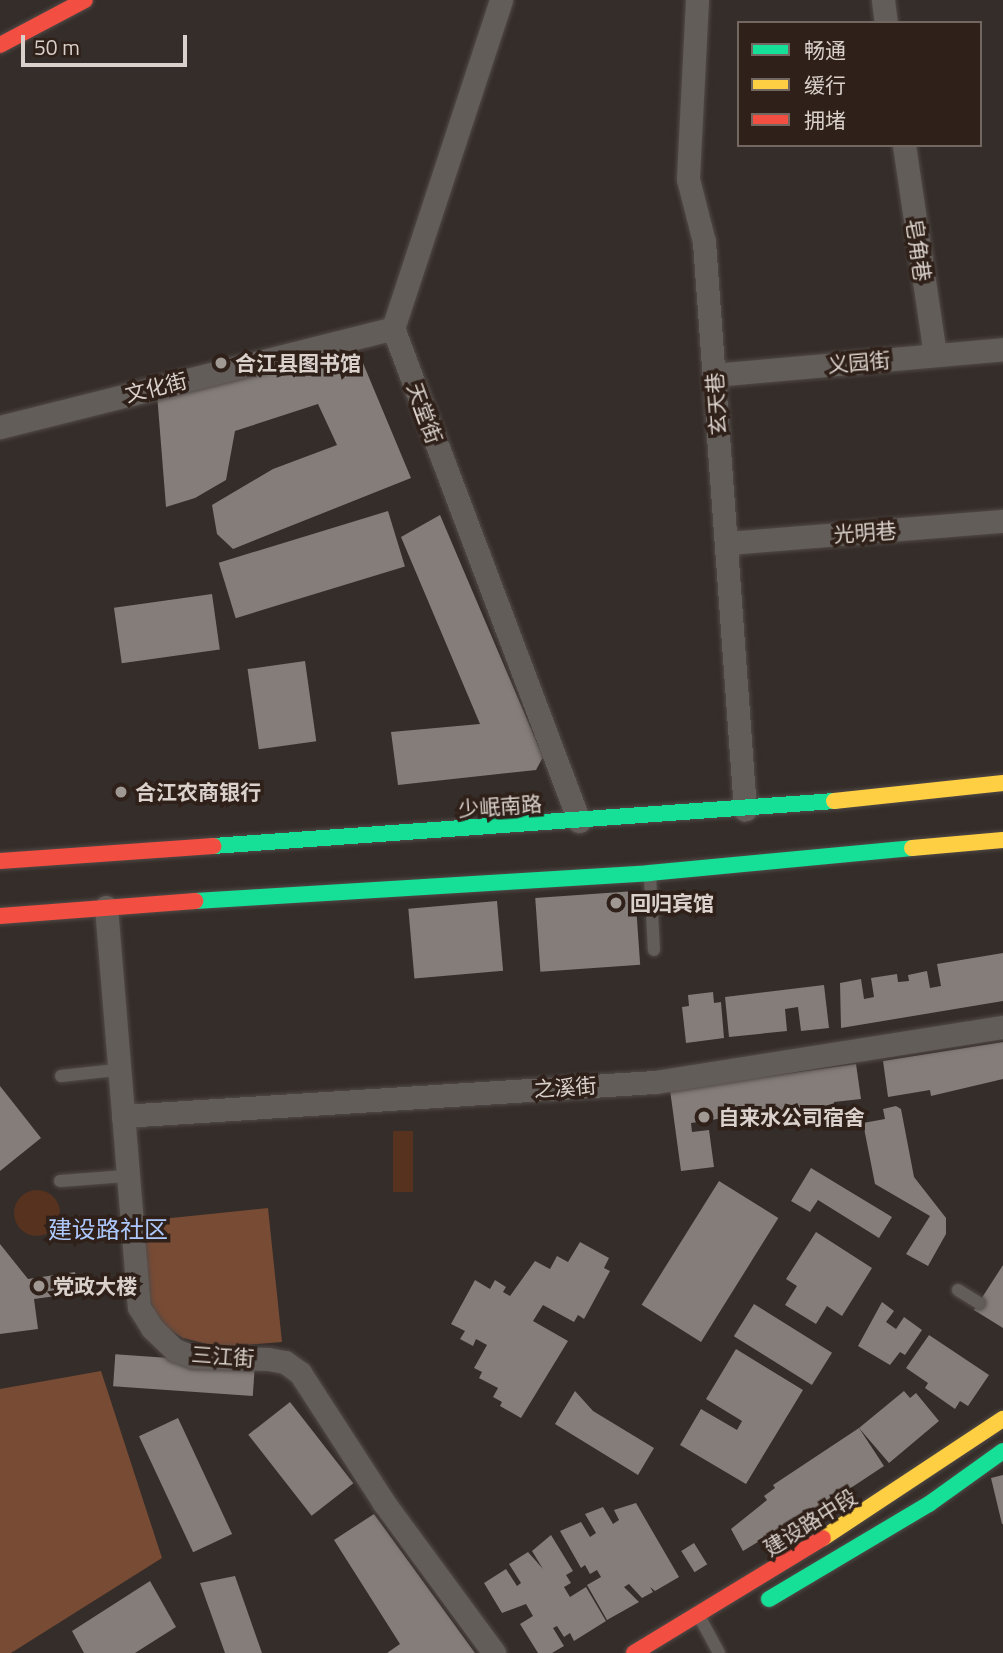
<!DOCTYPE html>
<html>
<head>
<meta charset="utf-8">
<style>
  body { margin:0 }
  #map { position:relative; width:1003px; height:1653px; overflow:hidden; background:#352d29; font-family:"Titillium Web","Noto Sans SC",sans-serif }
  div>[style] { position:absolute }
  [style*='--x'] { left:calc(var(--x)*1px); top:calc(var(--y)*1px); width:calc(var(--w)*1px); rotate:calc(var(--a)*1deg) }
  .green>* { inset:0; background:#56321f; transform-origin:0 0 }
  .round { border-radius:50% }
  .forest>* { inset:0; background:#784b35 }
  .building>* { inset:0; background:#847d79; transform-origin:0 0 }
  .roads { filter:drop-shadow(0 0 2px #514a47) drop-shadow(0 0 2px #514a47) }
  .lane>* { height:12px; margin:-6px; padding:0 6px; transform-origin:6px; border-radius:6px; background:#635d59 }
  .street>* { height:23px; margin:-11.5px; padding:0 11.5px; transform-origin:11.5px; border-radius:11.5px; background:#635d59 }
  .fast>* { height:16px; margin:-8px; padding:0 8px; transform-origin:8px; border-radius:8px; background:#16e098 }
  .slow>* { height:16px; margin:-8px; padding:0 8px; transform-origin:8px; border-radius:8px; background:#ffcf43 }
  .jam>* { height:16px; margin:-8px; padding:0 8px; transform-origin:8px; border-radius:8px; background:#f24e42 }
  .dots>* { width:19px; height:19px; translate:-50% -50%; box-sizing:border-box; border:4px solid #2f211a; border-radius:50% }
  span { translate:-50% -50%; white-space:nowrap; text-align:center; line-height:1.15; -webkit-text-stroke:7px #2f211a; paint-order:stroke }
  .street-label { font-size:21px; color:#dad1cc }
  .poi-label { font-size:21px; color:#dad1cc; font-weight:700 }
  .left { translate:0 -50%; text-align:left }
  .quarter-label { font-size:24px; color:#adc8fd }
  .legend { position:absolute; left:737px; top:21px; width:245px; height:126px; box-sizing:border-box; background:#2f211a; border:2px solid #736761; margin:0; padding:9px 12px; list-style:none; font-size:21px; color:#dad1cc }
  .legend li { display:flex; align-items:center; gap:14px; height:35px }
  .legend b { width:35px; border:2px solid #736761 }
  .scale { position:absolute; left:21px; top:35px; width:166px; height:32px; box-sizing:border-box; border:4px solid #dad1cc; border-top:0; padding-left:9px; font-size:21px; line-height:24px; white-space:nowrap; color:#dad1cc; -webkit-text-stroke:5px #2f211a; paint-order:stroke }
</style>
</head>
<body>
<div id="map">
  <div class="green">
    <div style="left:393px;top:1131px;width:20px;height:61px"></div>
    <div class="round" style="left:14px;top:1190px;width:46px;height:46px"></div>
  </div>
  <div class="forest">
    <div style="clip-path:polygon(268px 1208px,282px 1342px,220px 1347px,183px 1338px,169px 1329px,156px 1315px,148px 1295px,142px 1221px)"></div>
    <div style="clip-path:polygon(101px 1371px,162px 1558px,11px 1653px,0 1653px,0 1389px)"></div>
  </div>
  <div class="building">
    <div style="clip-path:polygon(355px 344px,411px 478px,233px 549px,217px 534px,212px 505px,273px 469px,337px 445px,318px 404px,235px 431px,226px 480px,195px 498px,166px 507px,157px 394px)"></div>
    <div style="left:388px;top:511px;width:58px;height:177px;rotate:73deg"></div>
    <div style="clip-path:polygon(440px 515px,543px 757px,536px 770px,398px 785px,391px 732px,480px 724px,401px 537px)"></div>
    <div style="left:212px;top:594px;width:56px;height:99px;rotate:82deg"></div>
    <div style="left:305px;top:661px;width:81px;height:58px;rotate:82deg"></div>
    <div style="left:635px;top:891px;width:74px;height:100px;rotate:86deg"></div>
    <div style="left:497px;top:901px;width:70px;height:89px;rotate:85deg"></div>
    <div style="clip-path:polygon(1003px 953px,1003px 1001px,841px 1028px,840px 983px,861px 979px,864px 999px,874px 997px,871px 978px,897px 974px,898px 982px,909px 981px,908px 975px,927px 971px,930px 988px,941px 986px,937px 964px)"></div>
    <div style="clip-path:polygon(824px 985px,829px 1028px,801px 1031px,798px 1007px,785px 1009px,787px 1031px,729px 1037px,725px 997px)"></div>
    <div style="clip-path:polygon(713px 992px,714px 1003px,721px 1002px,724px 1038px,686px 1043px,682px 1007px,689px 1006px,688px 995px)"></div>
    <div style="clip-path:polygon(1003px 1042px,1003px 1079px,931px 1096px,930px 1090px,888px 1097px,883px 1061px)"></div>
    <div style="clip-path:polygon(856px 1064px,861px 1099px,834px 1102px,835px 1108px,820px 1110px,820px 1105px,760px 1114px,760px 1118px,745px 1120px,744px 1115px,691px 1123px,692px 1132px,709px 1130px,714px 1167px,681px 1171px,670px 1090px)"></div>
    <div style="clip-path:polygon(0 1086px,41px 1138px,0 1171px)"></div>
    <div style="clip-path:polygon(896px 1106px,901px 1109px,914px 1177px,946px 1218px,946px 1234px,928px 1266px,906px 1254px,930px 1216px,875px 1184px,863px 1123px,885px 1119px,883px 1109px)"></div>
    <div style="clip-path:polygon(811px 1168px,892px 1217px,879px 1238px,818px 1200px,810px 1212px,791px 1201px)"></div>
    <div style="left:719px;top:1181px;width:70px;height:146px;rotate:32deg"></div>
    <div style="clip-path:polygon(816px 1232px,872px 1268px,842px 1316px,827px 1306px,816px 1324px,785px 1305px,797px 1286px,786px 1279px)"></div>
    <div style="clip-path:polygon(580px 1242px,609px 1258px,604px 1268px,610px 1271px,584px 1319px,578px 1315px,574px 1322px,543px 1305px,533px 1321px,568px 1341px,521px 1418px,500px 1406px,502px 1402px,493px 1397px,498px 1388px,479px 1378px,482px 1372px,474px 1368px,487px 1345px,476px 1339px,473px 1346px,460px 1339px,465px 1331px,451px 1324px,475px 1280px,490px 1289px,495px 1280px,506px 1287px,503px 1292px,510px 1296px,535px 1261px,550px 1269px,557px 1256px,568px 1262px)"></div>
    <div style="clip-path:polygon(0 1244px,28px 1279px,75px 1272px,78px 1293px,34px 1299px,38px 1329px,0 1334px)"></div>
    <div style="clip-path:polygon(1003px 1265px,1003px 1328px,974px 1310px)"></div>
    <div style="clip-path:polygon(882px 1302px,894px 1311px,886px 1322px,896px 1329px,904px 1317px,922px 1330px,905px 1355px,900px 1352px,890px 1365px,858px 1346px)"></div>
    <div style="left:754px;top:1304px;width:92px;height:38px;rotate:32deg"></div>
    <div style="clip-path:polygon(929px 1335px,989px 1375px,968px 1406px,960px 1401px,955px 1409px,925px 1388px,928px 1383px,906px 1368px)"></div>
    <div style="clip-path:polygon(736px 1349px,803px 1390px,746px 1484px,680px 1445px,701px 1409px,737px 1430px,742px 1421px,706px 1399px)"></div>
    <div style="left:255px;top:1364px;width:32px;height:140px;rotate:94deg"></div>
    <div style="clip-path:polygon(575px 1391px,593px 1411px,654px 1448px,638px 1475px,555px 1424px)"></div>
    <div style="clip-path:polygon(904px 1391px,910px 1398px,916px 1393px,939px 1421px,889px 1463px,859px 1428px)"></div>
    <div style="left:290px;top:1402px;width:103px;height:53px;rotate:52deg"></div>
    <div style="left:178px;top:1418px;width:128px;height:43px;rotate:65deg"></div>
    <div style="clip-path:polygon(859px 1428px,884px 1466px,787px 1530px,784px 1526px,743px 1551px,731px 1529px,767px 1500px,764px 1496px,775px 1488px,773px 1485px)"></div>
    <div style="clip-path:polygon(1003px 1475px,1003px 1524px,1002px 1524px,991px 1478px)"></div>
    <div style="clip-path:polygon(636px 1503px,679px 1577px,655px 1591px,650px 1587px,653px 1592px,642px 1598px,629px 1584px,624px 1587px,639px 1602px,607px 1620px,587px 1585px,601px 1577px,597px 1570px,590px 1574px,585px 1565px,581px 1568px,560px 1531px,581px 1522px,590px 1537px,596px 1533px,585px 1514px,603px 1507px,613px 1524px,619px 1520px,614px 1510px)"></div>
    <div style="clip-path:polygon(374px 1514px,475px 1653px,387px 1653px,400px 1644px,334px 1540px)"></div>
    <div style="clip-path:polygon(551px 1535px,573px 1571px,566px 1575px,571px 1583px,564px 1587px,570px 1597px,586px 1587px,606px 1621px,574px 1641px,570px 1633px,564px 1637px,557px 1626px,553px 1628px,564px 1646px,552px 1653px,538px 1653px,520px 1624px,533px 1616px,526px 1604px,502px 1613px,484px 1583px,506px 1569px,517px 1586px,521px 1583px,509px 1564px,528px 1552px,543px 1569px,532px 1551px)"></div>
    <div style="left:694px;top:1543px;width:25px;height:15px;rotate:58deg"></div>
    <div style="clip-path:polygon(235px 1576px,262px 1653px,225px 1653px,200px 1583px)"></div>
    <div style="clip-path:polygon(150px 1581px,176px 1627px,135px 1653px,84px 1653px,72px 1631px)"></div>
  </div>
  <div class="roads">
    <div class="lane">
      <div style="--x:650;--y:877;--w:73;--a:86.9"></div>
      <div style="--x:61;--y:1076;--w:55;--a:-6.2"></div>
      <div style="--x:60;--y:1181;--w:66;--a:-4.3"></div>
      <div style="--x:958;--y:1290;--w:25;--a:32"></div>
      <div style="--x:699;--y:1616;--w:42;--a:61.6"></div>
    </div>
    <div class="street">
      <div style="--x:501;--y:0;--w:345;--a:108.2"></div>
      <div style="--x:393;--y:328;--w:527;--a:69.33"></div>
      <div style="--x:697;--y:0;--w:179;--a:92.9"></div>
      <div style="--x:688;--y:179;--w:65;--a:75.7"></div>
      <div style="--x:704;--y:242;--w:569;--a:85.87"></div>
      <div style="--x:883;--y:0;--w:23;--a:83"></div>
      <div style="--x:904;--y:145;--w:212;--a:81.6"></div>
      <div style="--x:714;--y:375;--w:290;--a:-5.1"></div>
      <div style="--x:0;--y:427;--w:405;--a:-14.1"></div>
      <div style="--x:727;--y:543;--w:277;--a:-4.6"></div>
      <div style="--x:106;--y:907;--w:401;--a:85.3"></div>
      <div style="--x:139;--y:1307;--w:25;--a:58"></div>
      <div style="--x:152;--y:1328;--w:32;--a:44"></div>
      <div style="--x:175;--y:1350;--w:19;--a:21"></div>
      <div style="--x:193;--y:1357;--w:75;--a:1.5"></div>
      <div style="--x:268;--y:1359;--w:17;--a:10"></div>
      <div style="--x:285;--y:1362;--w:19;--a:36"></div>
      <div style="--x:300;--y:1373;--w:155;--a:57.1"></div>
      <div style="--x:384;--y:1503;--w:186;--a:53.7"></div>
      <div style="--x:123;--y:1116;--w:533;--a:-3.66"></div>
      <div style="--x:655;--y:1082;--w:352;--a:-9"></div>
    </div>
    <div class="fast">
      <div style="--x:213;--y:846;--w:623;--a:-4.14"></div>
      <div style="--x:195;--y:901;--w:455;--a:-3.5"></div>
      <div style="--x:649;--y:873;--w:264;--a:-5.4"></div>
      <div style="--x:769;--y:1599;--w:186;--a:-30.7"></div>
      <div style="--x:929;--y:1504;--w:91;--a:-35.6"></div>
    </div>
    <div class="slow">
      <div style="--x:834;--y:801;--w:170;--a:-6.1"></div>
      <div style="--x:912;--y:848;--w:91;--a:-5"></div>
      <div style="--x:823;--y:1538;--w:216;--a:-33.5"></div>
    </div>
    <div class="jam">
      <div style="--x:0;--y:45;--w:96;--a:-27.9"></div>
      <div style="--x:0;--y:861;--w:214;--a:-4"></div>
      <div style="--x:0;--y:916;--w:196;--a:-4.4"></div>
      <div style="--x:634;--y:1653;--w:221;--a:-31.3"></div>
    </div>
  </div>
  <div class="dots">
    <div style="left:221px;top:363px;background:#a09893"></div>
    <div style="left:121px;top:792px;background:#a09893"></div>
    <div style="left:616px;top:903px;background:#a09893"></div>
    <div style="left:704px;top:1117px;background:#a09893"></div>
    <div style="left:39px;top:1286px;background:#a09893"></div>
  </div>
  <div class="street-label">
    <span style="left:919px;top:250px;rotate:82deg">皂角巷</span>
    <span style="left:859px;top:362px;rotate:-5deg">义园街</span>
    <span style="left:156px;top:387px;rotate:-14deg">文化街</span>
    <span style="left:716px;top:404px;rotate:-94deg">玄天巷</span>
    <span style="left:425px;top:413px;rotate:70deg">天堂街</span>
    <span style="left:865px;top:532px;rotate:-4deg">光明巷</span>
    <span style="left:500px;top:806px;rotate:-4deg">少岷南路</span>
    <span style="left:565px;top:1087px;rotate:-4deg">之溪街</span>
    <span style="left:223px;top:1356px;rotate:4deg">三江街</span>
    <span style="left:810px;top:1522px;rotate:-32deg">建设路中段</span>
  </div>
  <div class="poi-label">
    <span class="left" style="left:235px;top:363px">合江县图书馆</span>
    <span class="left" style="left:135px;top:792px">合江农商银行</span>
    <span class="left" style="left:630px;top:903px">回归宾馆</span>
    <span class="left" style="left:718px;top:1117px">自来水公司宿舍</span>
    <span class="left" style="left:53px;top:1286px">党政大楼</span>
  </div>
  <div class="quarter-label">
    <span style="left:108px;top:1230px">建设路社区</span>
  </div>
  <ul class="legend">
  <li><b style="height:9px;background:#16e098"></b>畅通</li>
  <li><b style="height:9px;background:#ffcf43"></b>缓行</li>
  <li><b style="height:9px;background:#f24e42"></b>拥堵</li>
  </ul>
  <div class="scale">50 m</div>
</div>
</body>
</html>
